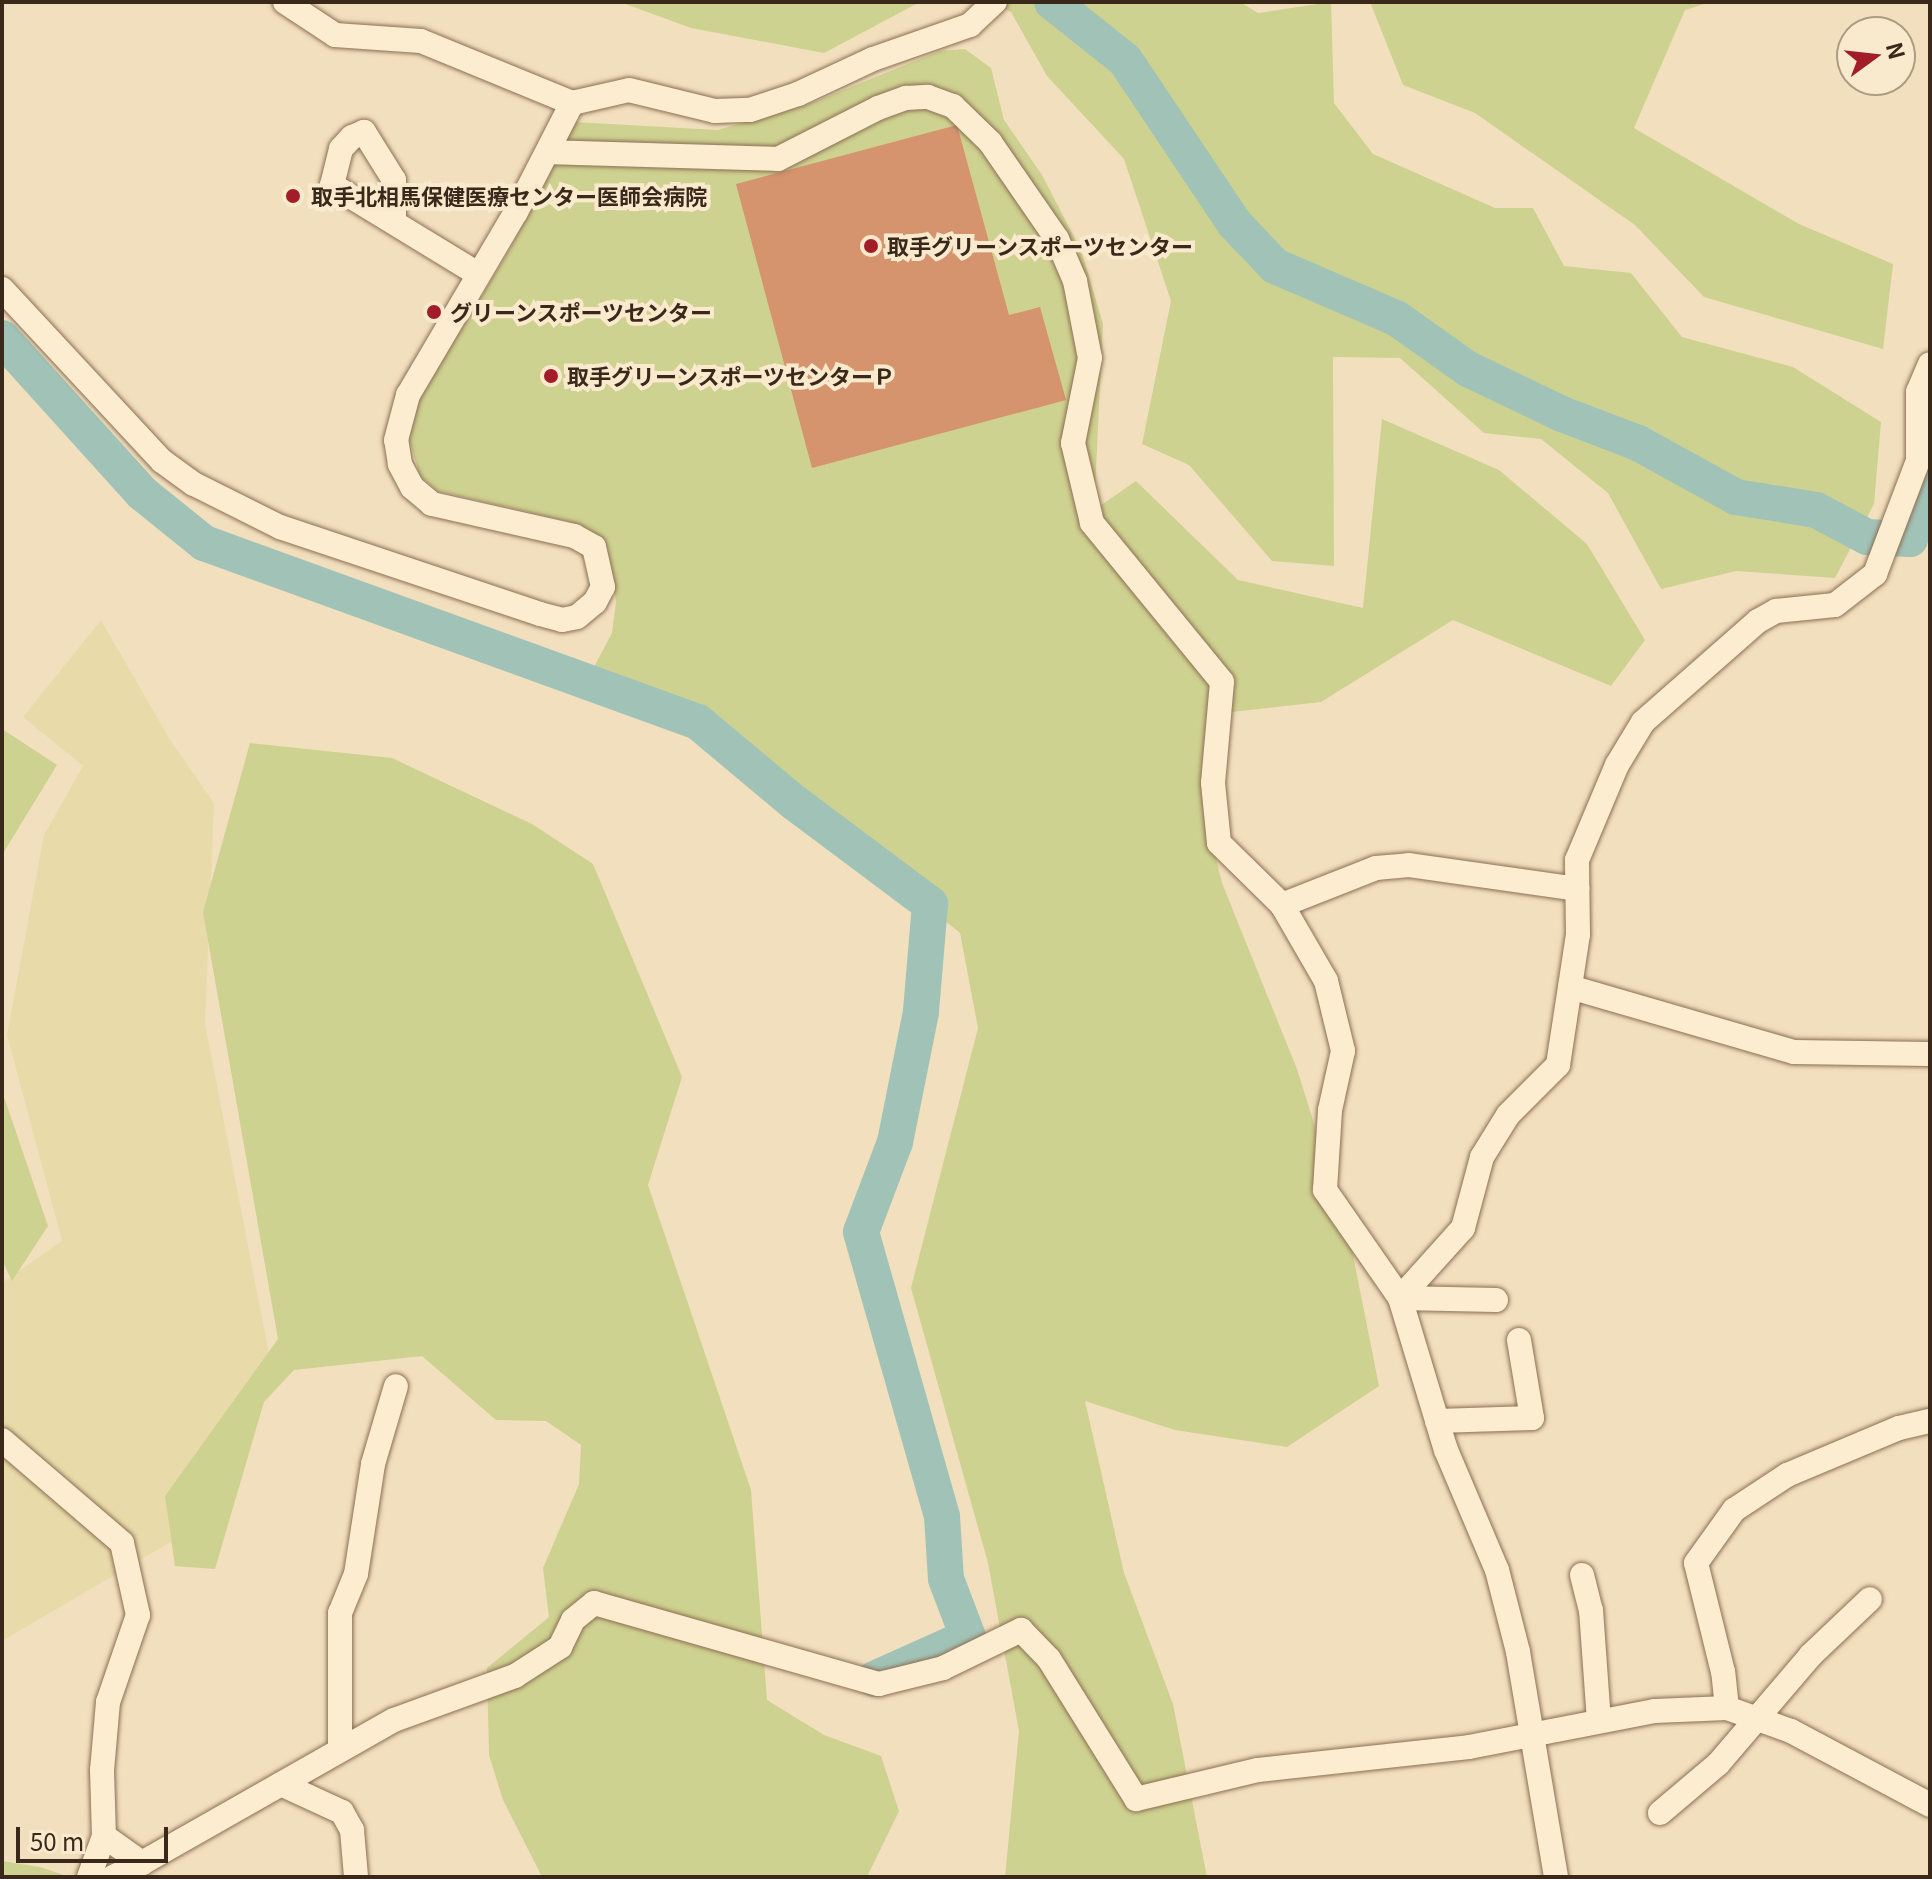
<!DOCTYPE html>
<html>
<head>
<meta charset="utf-8">
<style>
  body { margin:0 }
  #map { position:relative; width:1932px; height:1879px; overflow:hidden; background:#f2dfbd; font-family:Georgia,"Noto Sans JP",serif }
  div>[style] { position:absolute }
  [style*='--x'] { left:calc(var(--x)*1px); top:calc(var(--y)*1px); width:calc(var(--w)*1px); rotate:calc(var(--a)*1deg) }
  .farmland>* { inset:0; background:#e9dba9 }
  .green>* { inset:0; background:#ced290 }
  .river>* { height:36px; margin:-18px; padding:0 18px; transform-origin:18px; border-radius:18px; background:#a1c3b7 }
  .building>* { inset:0; background:#d5936e }
  .roads { filter:drop-shadow(0 0 2px #8c6f54) drop-shadow(0 0 2px #8c6f54) }
  .minor>* { height:24px; margin:-12px; padding:0 12px; transform-origin:12px; border-radius:12px; background:#fcedd1 }
  .dots>* { width:22px; height:22px; translate:-50% -50%; box-sizing:border-box; border:4px solid #f9eacd; border-radius:50% }
  span { translate:-50% -50%; white-space:nowrap; text-align:center; line-height:1.15; -webkit-text-stroke:8px #f9eacd; paint-order:stroke }
  .poi-label { font-size:22px; color:#3a281a; font-weight:700 }
  .left { translate:0 -50%; text-align:left }
  .frame { position:absolute; inset:0; border:4px solid #3a281a; pointer-events:none }
  .north { position:absolute; left:1836px; top:16px; width:80px; height:80px; box-sizing:border-box; background:#f9eacd; border:2px solid #ad9c85; border-radius:50%; rotate:75deg; font-size:22px; font-weight:700; line-height:32px; text-align:center; color:#3a281a }
  .north::after { content:''; display:block; margin:auto; width:28px; height:36px; background:#a21d27; clip-path:polygon(50% 0,100% 100%,50% 72%,0 100%) }
  .scale { position:absolute; left:16px; top:1827px; width:152px; height:36px; box-sizing:border-box; border:4px solid #3a281a; border-top:0; padding-left:10px; font-size:24px; line-height:28px; white-space:nowrap; color:#3a281a; -webkit-text-stroke:6px #f9eacd; paint-order:stroke }
</style>
</head>
<body>
<div id="map">
  <div class="farmland">
    <div style="clip-path:polygon(101px 620px,172px 743px,214px 803px,205px 1024px,271px 1364px,174px 1540px,2px 1641px,2px 1283px,62px 1241px,7px 1035px,44px 835px,83px 766px,23px 717px)"></div>
  </div>
  <div class="green">
    <div style="clip-path:polygon(620px 2px,920px 2px,824px 53px,691px 28px)"></div>
    <div style="clip-path:polygon(989px 2px,1240px 2px,1258px 13px,1331px 2px,1334px 103px,1373px 154px,1495px 208px,1533px 208px,1564px 266px,1631px 273px,1682px 337px,1793px 367px,1881px 422px,1874px 504px,1835px 578px,1736px 571px,1661px 589px,1608px 493px,1541px 439px,1484px 433px,1400px 358px,1333px 357px,1334px 566px,1272px 561px,1189px 465px,1142px 444px,1171px 301px,1124px 159px,1047px 76px,1011px 12px)"></div>
    <div style="clip-path:polygon(1370px 2px,1711px 2px,1685px 10px,1634px 128px,1799px 224px,1893px 264px,1883px 349px,1704px 297px,1635px 225px,1475px 113px,1403px 85px)"></div>
    <div style="clip-path:polygon(965px 49px,991px 68px,1004px 120px,1042px 175px,1081px 250px,1103px 324px,1094px 510px,1136px 481px,1238px 580px,1363px 608px,1382px 419px,1499px 470px,1587px 544px,1645px 640px,1611px 686px,1453px 620px,1321px 702px,1223px 713px,1204px 809px,1222px 883px,1297px 1069px,1349px 1235px,1379px 1386px,1287px 1447px,1175px 1430px,1085px 1401px,1124px 1573px,1173px 1704px,1207px 1877px,1005px 1877px,1019px 1731px,988px 1563px,911px 1288px,978px 1028px,960px 933px,713px 732px,586px 682px,612px 633px,616px 602px,608px 549px,571px 522px,438px 491px,420px 476px,407px 432px,416px 404px,510px 249px,574px 122px,718px 130px,809px 104px,940px 51px)"></div>
    <div style="clip-path:polygon(2px 729px,57px 765px,2px 855px)"></div>
    <div style="clip-path:polygon(250px 743px,392px 758px,532px 824px,593px 864px,682px 1077px,648px 1185px,751px 1490px,767px 1700px,824px 1735px,881px 1756px,899px 1811px,867px 1877px,542px 1877px,503px 1800px,489px 1755px,487px 1668px,549px 1617px,543px 1568px,579px 1484px,581px 1445px,546px 1421px,496px 1420px,422px 1356px,294px 1370px,264px 1402px,215px 1569px,175px 1566px,165px 1496px,278px 1339px,203px 912px)"></div>
    <div style="clip-path:polygon(2px 1091px,48px 1226px,12px 1281px,2px 1260px)"></div>
    <div style="clip-path:polygon(2px 1861px,40px 1867px,70px 1877px,2px 1877px)"></div>
  </div>
  <div class="river">
    <div style="--x:1052;--y:2;--w:93;--a:38.5"></div>
    <div style="--x:1125;--y:60;--w:196;--a:56.2"></div>
    <div style="--x:1234;--y:223;--w:59;--a:46.4"></div>
    <div style="--x:1275;--y:266;--w:132;--a:23.3"></div>
    <div style="--x:1396;--y:318;--w:88;--a:35.3"></div>
    <div style="--x:1468;--y:369;--w:104;--a:25.6"></div>
    <div style="--x:1562;--y:414;--w:81;--a:20.9"></div>
    <div style="--x:1638;--y:443;--w:112;--a:28.9"></div>
    <div style="--x:1736;--y:497;--w:81;--a:9.2"></div>
    <div style="--x:1816;--y:510;--w:58;--a:27.9"></div>
    <div style="--x:1867;--y:537;--w:43;--a:2.7"></div>
    <div style="--x:1910;--y:539;--w:97;--a:-78.7"></div>
    <div style="--x:2;--y:338;--w:209;--a:47.9"></div>
    <div style="--x:142;--y:493;--w:80;--a:38.9"></div>
    <div style="--x:204;--y:543;--w:525;--a:19.92"></div>
    <div style="--x:698;--y:722;--w:126;--a:39.9"></div>
    <div style="--x:795;--y:803;--w:169;--a:36.8"></div>
    <div style="--x:930;--y:904;--w:108;--a:94.8"></div>
    <div style="--x:921;--y:1012;--w:133;--a:101.3"></div>
    <div style="--x:895;--y:1142;--w:96;--a:110.7"></div>
    <div style="--x:861;--y:1232;--w:296;--a:74.1"></div>
    <div style="--x:942;--y:1517;--w:62;--a:86.3"></div>
    <div style="--x:946;--y:1579;--w:62;--a:69.2"></div>
    <div style="--x:968;--y:1637;--w:103;--a:155.9"></div>
  </div>
  <div class="building">
    <div style="clip-path:polygon(957px 125px,1009px 315px,1040px 307px,1066px 400px,812px 468px,736px 184px)"></div>
  </div>
  <div class="roads">
    <div class="minor">
      <div style="--x:285;--y:2;--w:60;--a:33.4"></div>
      <div style="--x:335;--y:35;--w:86;--a:4"></div>
      <div style="--x:421;--y:41;--w:163;--a:22.3"></div>
      <div style="--x:572;--y:103;--w:58;--a:-12.8"></div>
      <div style="--x:629;--y:90;--w:89;--a:13.7"></div>
      <div style="--x:715;--y:111;--w:35;--a:-2"></div>
      <div style="--x:750;--y:110;--w:51;--a:-18.4"></div>
      <div style="--x:798;--y:94;--w:83;--a:-25"></div>
      <div style="--x:873;--y:59;--w:103;--a:-19.3"></div>
      <div style="--x:970;--y:25;--w:34;--a:-43"></div>
      <div style="--x:548;--y:152;--w:230;--a:1.7"></div>
      <div style="--x:778;--y:159;--w:112;--a:-27"></div>
      <div style="--x:878;--y:108;--w:30;--a:-20"></div>
      <div style="--x:906;--y:98;--w:22;--a:-3"></div>
      <div style="--x:928;--y:97;--w:27;--a:20"></div>
      <div style="--x:953;--y:106;--w:52;--a:44.2"></div>
      <div style="--x:990;--y:142;--w:118;--a:55.4"></div>
      <div style="--x:1057;--y:239;--w:46;--a:66.8"></div>
      <div style="--x:1075;--y:281;--w:78;--a:79"></div>
      <div style="--x:1090;--y:358;--w:87;--a:101.3"></div>
      <div style="--x:1073;--y:443;--w:82;--a:76.6"></div>
      <div style="--x:1092;--y:523;--w:205;--a:50.7"></div>
      <div style="--x:1222;--y:682;--w:101;--a:95.1"></div>
      <div style="--x:1213;--y:783;--w:60;--a:84.3"></div>
      <div style="--x:1219;--y:843;--w:88;--a:44.5"></div>
      <div style="--x:1282;--y:905;--w:88;--a:59.9"></div>
      <div style="--x:1326;--y:981;--w:72;--a:76.3"></div>
      <div style="--x:1343;--y:1051;--w:60;--a:102.4"></div>
      <div style="--x:1330;--y:1110;--w:80;--a:93.6"></div>
      <div style="--x:1325;--y:1190;--w:131;--a:55.2"></div>
      <div style="--x:1400;--y:1298;--w:159;--a:73.2"></div>
      <div style="--x:1446;--y:1450;--w:130;--a:67"></div>
      <div style="--x:1497;--y:1570;--w:85;--a:75.6"></div>
      <div style="--x:1518;--y:1652;--w:228;--a:80.4"></div>
      <div style="--x:394;--y:222;--w:42;--a:-90"></div>
      <div style="--x:394;--y:180;--w:57;--a:-122"></div>
      <div style="--x:364;--y:132;--w:13;--a:157"></div>
      <div style="--x:352;--y:137;--w:16;--a:133"></div>
      <div style="--x:341;--y:149;--w:37;--a:104"></div>
      <div style="--x:332;--y:185;--w:171;--a:31.4"></div>
      <div style="--x:2;--y:289;--w:235;--a:47.1"></div>
      <div style="--x:162;--y:461;--w:39;--a:36"></div>
      <div style="--x:194;--y:484;--w:96;--a:26.6"></div>
      <div style="--x:280;--y:527;--w:274;--a:18.5"></div>
      <div style="--x:540;--y:614;--w:23;--a:15"></div>
      <div style="--x:562;--y:620;--w:15;--a:-11"></div>
      <div style="--x:577;--y:617;--w:23;--a:-40"></div>
      <div style="--x:595;--y:602;--w:17;--a:-62"></div>
      <div style="--x:603;--y:587;--w:41;--a:-102.7"></div>
      <div style="--x:594;--y:547;--w:23;--a:-151"></div>
      <div style="--x:574;--y:536;--w:146;--a:-167.3"></div>
      <div style="--x:432;--y:504;--w:26;--a:-140"></div>
      <div style="--x:412;--y:487;--w:26;--a:-118"></div>
      <div style="--x:400;--y:464;--w:24;--a:-99"></div>
      <div style="--x:396;--y:440;--w:47;--a:-75.1"></div>
      <div style="--x:408;--y:395;--w:212;--a:-59.5"></div>
      <div style="--x:516;--y:212;--w:123;--a:-62.8"></div>
      <div style="--x:1282;--y:905;--w:101;--a:-21.5"></div>
      <div style="--x:1376;--y:868;--w:33;--a:-5"></div>
      <div style="--x:1409;--y:865;--w:170;--a:8.1"></div>
      <div style="--x:1570;--y:987;--w:233;--a:16.2"></div>
      <div style="--x:1794;--y:1052;--w:136;--a:0.8"></div>
      <div style="--x:1400;--y:1298;--w:94;--a:-48"></div>
      <div style="--x:1463;--y:1228;--w:73;--a:-75"></div>
      <div style="--x:1482;--y:1157;--w:49;--a:-58.2"></div>
      <div style="--x:1508;--y:1115;--w:71;--a:-45"></div>
      <div style="--x:1558;--y:1065;--w:132;--a:-81.3"></div>
      <div style="--x:1578;--y:935;--w:75;--a:-90.8"></div>
      <div style="--x:1577;--y:860;--w:103;--a:-67.2"></div>
      <div style="--x:1617;--y:765;--w:50;--a:-58.8"></div>
      <div style="--x:1643;--y:722;--w:153;--a:-41.3"></div>
      <div style="--x:1758;--y:621;--w:21;--a:-29"></div>
      <div style="--x:1776;--y:611;--w:59;--a:-5.8"></div>
      <div style="--x:1835;--y:605;--w:51;--a:-37.8"></div>
      <div style="--x:1875;--y:574;--w:121;--a:-69.2"></div>
      <div style="--x:1918;--y:461;--w:69;--a:-90"></div>
      <div style="--x:1918;--y:392;--w:30;--a:-67"></div>
      <div style="--x:1400;--y:1298;--w:96;--a:1.2"></div>
      <div style="--x:1437;--y:1421;--w:95;--a:-1.8"></div>
      <div style="--x:1532;--y:1418;--w:79;--a:-99.5"></div>
      <div style="--x:2;--y:1440;--w:158;--a:40.6"></div>
      <div style="--x:122;--y:1543;--w:74;--a:77.5"></div>
      <div style="--x:138;--y:1615;--w:92;--a:109"></div>
      <div style="--x:108;--y:1702;--w:68;--a:95"></div>
      <div style="--x:102;--y:1770;--w:66;--a:88.3"></div>
      <div style="--x:104;--y:1836;--w:44;--a:110.1"></div>
      <div style="--x:1582;--y:1575;--w:36;--a:76"></div>
      <div style="--x:1591;--y:1610;--w:111;--a:85.9"></div>
      <div style="--x:1727;--y:1708;--w:36;--a:-96"></div>
      <div style="--x:1723;--y:1672;--w:112;--a:-103.9"></div>
      <div style="--x:1696;--y:1563;--w:65;--a:-54.4"></div>
      <div style="--x:1734;--y:1510;--w:64;--a:-33.4"></div>
      <div style="--x:1787;--y:1475;--w:121;--a:-22.8"></div>
      <div style="--x:1899;--y:1428;--w:32;--a:-13"></div>
      <div style="--x:340;--y:1750;--w:137;--a:-90"></div>
      <div style="--x:340;--y:1613;--w:42;--a:-67.7"></div>
      <div style="--x:356;--y:1574;--w:111;--a:-81.2"></div>
      <div style="--x:373;--y:1464;--w:81;--a:-73.6"></div>
      <div style="--x:281;--y:1784;--w:67;--a:24.7"></div>
      <div style="--x:342;--y:1812;--w:21;--a:61"></div>
      <div style="--x:352;--y:1830;--w:47;--a:85.1"></div>
      <div style="--x:1660;--y:1813;--w:76;--a:-40.2"></div>
      <div style="--x:1718;--y:1764;--w:143;--a:-49.5"></div>
      <div style="--x:1811;--y:1655;--w:81;--a:-43.5"></div>
      <div style="--x:104;--y:1836;--w:47;--a:35.4"></div>
      <div style="--x:142;--y:1863;--w:290;--a:-29.6"></div>
      <div style="--x:394;--y:1720;--w:129;--a:-20"></div>
      <div style="--x:515;--y:1676;--w:54;--a:-32.8"></div>
      <div style="--x:560;--y:1647;--w:30;--a:-64"></div>
      <div style="--x:573;--y:1620;--w:27;--a:-39"></div>
      <div style="--x:594;--y:1603;--w:296;--a:15.9"></div>
      <div style="--x:879;--y:1684;--w:66;--a:-14"></div>
      <div style="--x:943;--y:1668;--w:87;--a:-26"></div>
      <div style="--x:1021;--y:1630;--w:40;--a:46"></div>
      <div style="--x:1049;--y:1659;--w:165;--a:58.1"></div>
      <div style="--x:1136;--y:1799;--w:125;--a:-13.4"></div>
      <div style="--x:1258;--y:1770;--w:212;--a:-6.2"></div>
      <div style="--x:1469;--y:1747;--w:189;--a:-11"></div>
      <div style="--x:1655;--y:1711;--w:72;--a:-2.4"></div>
      <div style="--x:1727;--y:1708;--w:68;--a:19.8"></div>
      <div style="--x:1791;--y:1731;--w:157;--a:28"></div>
      <div style="--x:113;--y:1877;--w:32;--a:-26"></div>
    </div>
  </div>
  <div class="dots">
    <div style="left:293px;top:196px;background:#a21d27"></div>
    <div style="left:871px;top:246px;background:#a21d27"></div>
    <div style="left:434px;top:312px;background:#a21d27"></div>
    <div style="left:551px;top:376px;background:#a21d27"></div>
  </div>
  <div class="poi-label">
    <span class="left" style="left:311px;top:196px">取手北相馬保健医療センター医師会病院</span>
    <span class="left" style="left:887px;top:246px">取手グリーンスポーツセンター</span>
    <span class="left" style="left:450px;top:312px">グリーンスポーツセンター</span>
    <span class="left" style="left:567px;top:376px">取手グリーンスポーツセンターＰ</span>
  </div>
  <div class="frame"></div>
  <div class="north">N</div>
  <div class="scale">50 m</div>
</div>
</body>
</html>
